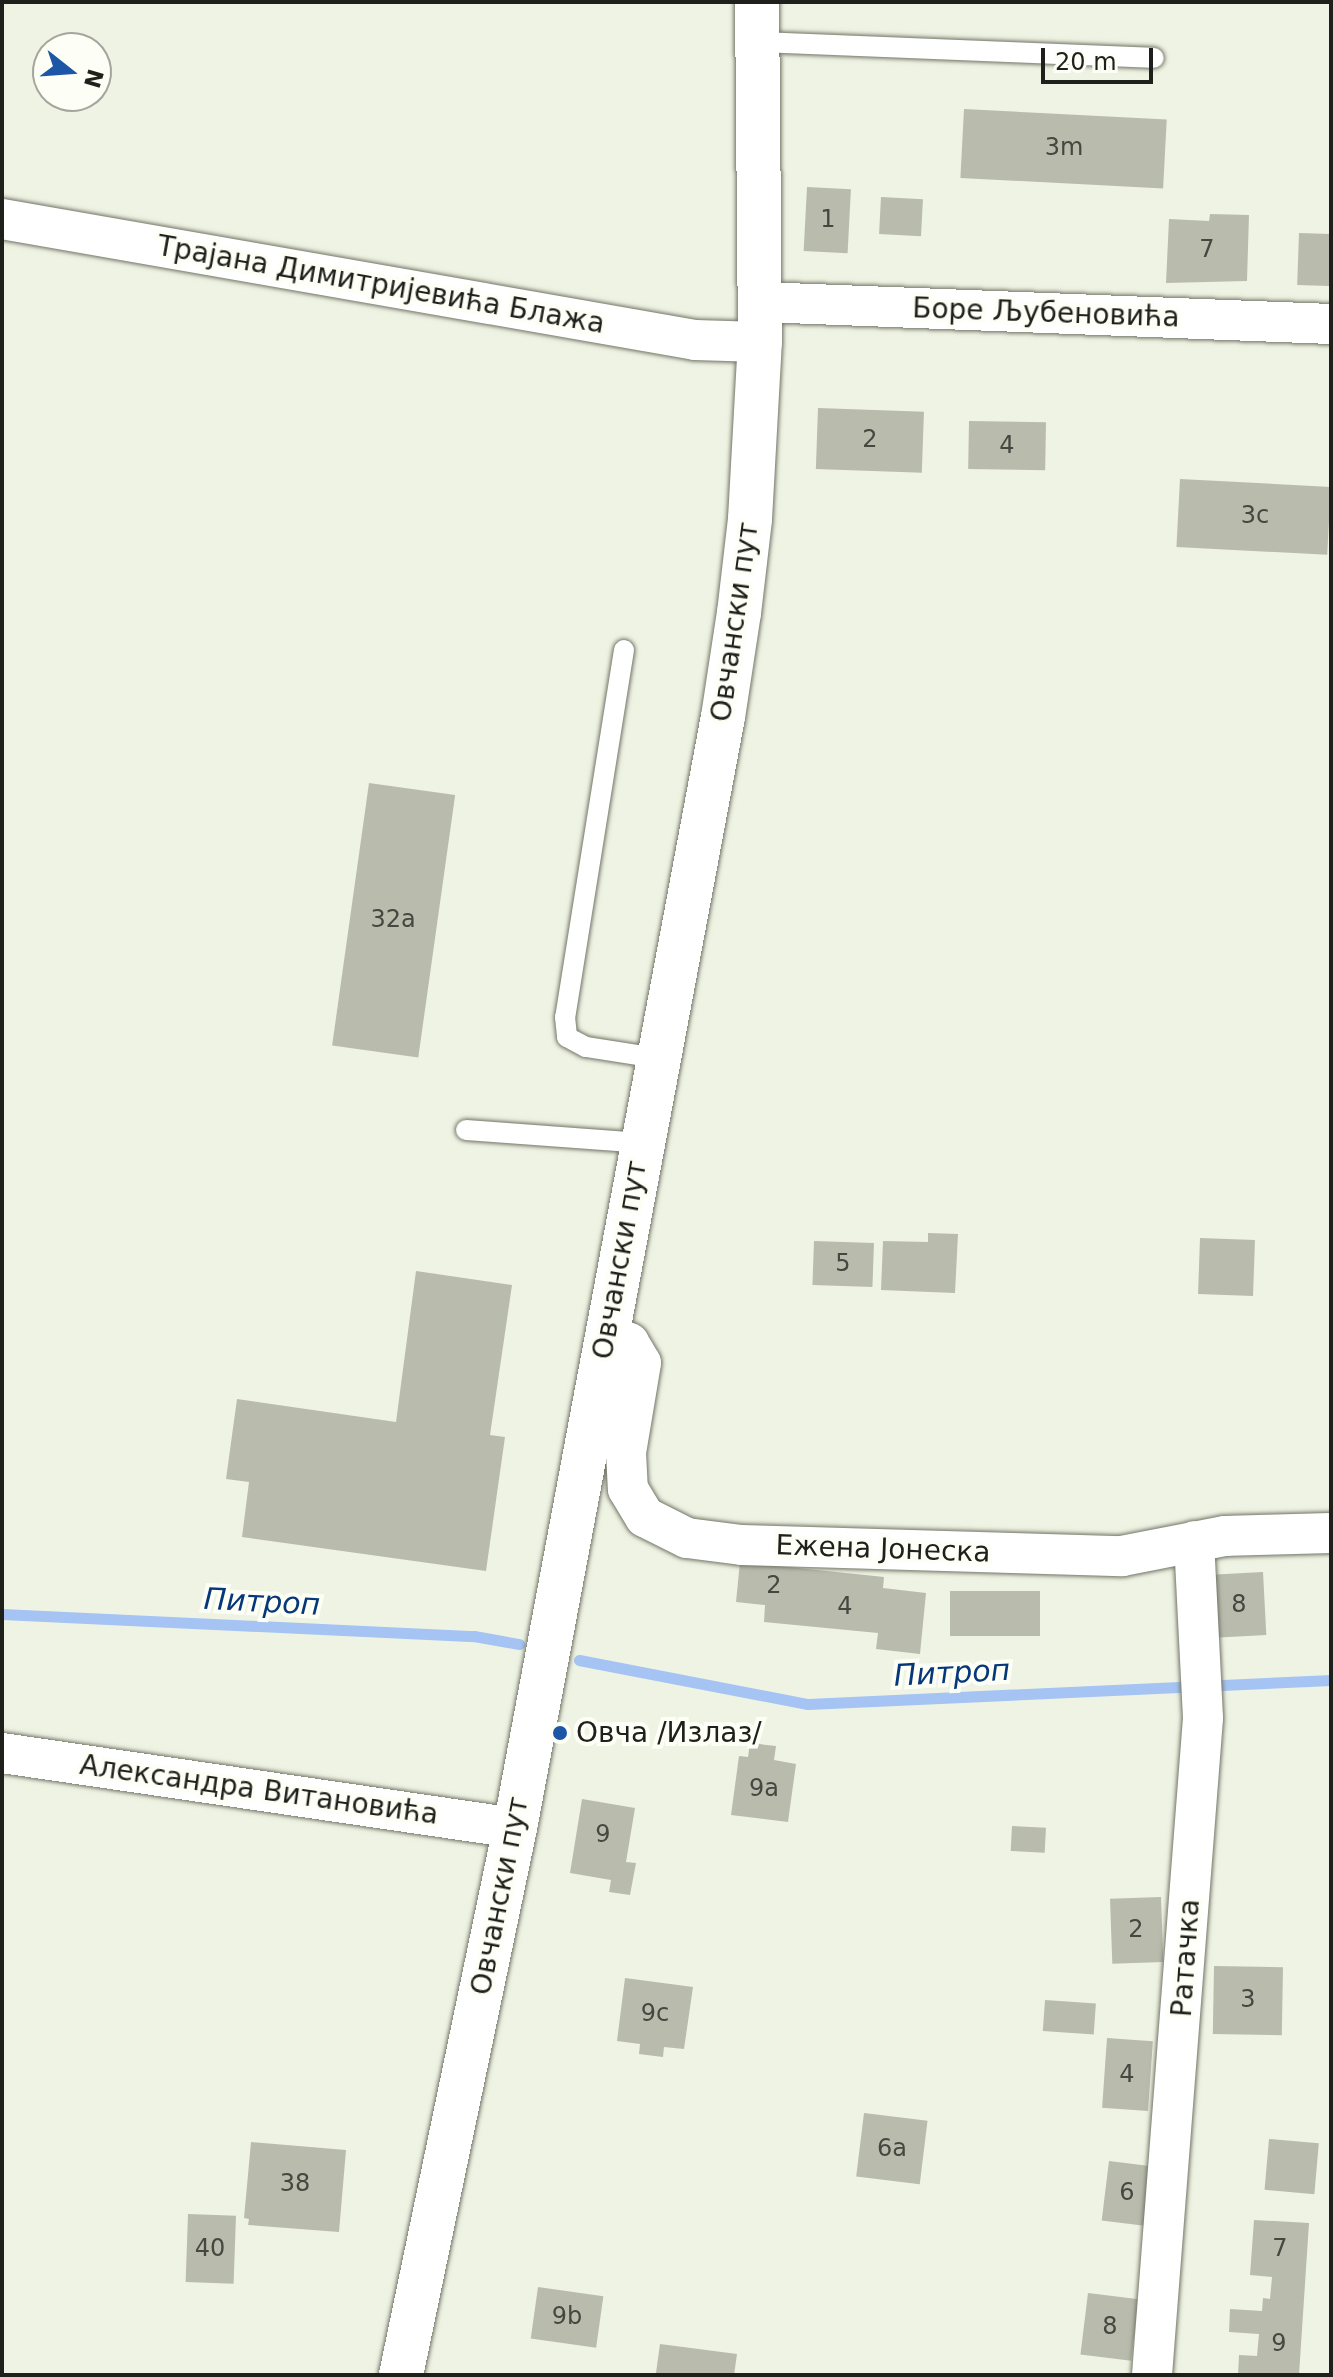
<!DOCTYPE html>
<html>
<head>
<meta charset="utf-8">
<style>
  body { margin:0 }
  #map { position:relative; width:1333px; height:2377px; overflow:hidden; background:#eff3e3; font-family:"DejaVu Sans",sans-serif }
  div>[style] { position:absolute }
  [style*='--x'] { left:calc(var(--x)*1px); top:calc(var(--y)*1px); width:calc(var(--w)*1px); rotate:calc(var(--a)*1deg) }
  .stream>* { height:11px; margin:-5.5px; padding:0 5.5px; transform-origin:5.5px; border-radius:5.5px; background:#a5c4f3 }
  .building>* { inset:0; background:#b9bcad; transform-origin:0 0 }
  .roads { filter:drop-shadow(0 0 2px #727567) drop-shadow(0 0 2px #727567) }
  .lane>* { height:20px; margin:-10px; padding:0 10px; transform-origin:10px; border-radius:10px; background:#fff }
  .street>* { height:40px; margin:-20px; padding:0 20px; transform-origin:20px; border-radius:20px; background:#fff }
  .secondary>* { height:44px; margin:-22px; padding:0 22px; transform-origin:22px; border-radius:22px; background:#fff }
  .dots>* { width:22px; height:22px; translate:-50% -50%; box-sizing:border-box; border:4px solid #fdfff6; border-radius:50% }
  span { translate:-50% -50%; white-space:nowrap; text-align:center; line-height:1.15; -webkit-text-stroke:8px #fdfff6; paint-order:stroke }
  .number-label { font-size:24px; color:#464740 }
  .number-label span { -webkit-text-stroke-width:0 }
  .street-label { font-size:28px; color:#1f201b }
  .poi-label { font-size:28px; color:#1f201b }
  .left { translate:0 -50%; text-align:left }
  .water-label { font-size:30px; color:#063779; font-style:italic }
  .frame { position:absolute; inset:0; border:4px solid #1f201b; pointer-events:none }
  .north { position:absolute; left:32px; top:32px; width:80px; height:80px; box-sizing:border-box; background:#fdfff6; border:2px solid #a4a69e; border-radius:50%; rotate:107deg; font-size:22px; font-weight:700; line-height:32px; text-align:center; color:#1f201b }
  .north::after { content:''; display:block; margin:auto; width:28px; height:36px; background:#1d55a7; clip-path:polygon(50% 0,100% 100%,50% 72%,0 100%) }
  .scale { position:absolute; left:1041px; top:48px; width:112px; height:36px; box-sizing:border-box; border:4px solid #1f201b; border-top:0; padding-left:10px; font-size:24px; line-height:28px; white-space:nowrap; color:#1f201b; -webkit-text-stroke:6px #fdfff6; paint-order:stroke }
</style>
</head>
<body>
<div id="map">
  <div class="stream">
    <div style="--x:2;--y:1614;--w:473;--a:2.7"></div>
    <div style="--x:474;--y:1636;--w:46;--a:10.1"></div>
    <div style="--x:579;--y:1660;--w:233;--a:10.9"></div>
    <div style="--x:808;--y:1704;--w:524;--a:-2.63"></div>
  </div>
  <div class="building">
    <div style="left:964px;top:109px;width:203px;height:69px;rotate:3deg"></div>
    <div style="left:807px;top:187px;width:44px;height:64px;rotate:3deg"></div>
    <div style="left:881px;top:197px;width:42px;height:37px;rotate:3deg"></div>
    <div style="clip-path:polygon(1210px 214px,1249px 215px,1247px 281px,1166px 283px,1169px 219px,1209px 221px)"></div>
    <div style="left:1299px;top:233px;width:32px;height:52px;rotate:2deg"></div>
    <div style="left:818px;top:408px;width:106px;height:61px;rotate:2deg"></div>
    <div style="left:969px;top:421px;width:77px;height:48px;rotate:1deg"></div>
    <div style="left:1180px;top:479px;width:151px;height:68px;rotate:3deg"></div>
    <div style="left:369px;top:783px;width:87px;height:265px;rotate:8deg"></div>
    <div style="clip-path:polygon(928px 1233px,958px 1234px,955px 1293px,881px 1290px,883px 1241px,928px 1242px)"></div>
    <div style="left:1200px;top:1238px;width:55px;height:56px;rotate:2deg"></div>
    <div style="left:814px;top:1241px;width:60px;height:44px;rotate:2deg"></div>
    <div style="clip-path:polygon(416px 1271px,512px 1285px,490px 1435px,505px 1437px,486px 1571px,242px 1537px,249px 1482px,226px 1479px,237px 1399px,396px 1422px)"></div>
    <div style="clip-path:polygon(740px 1562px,884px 1577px,883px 1588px,926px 1593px,920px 1654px,876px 1649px,878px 1633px,764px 1622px,765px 1605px,736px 1602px)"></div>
    <div style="left:1263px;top:1572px;width:63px;height:52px;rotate:87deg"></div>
    <div style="left:950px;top:1591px;width:90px;height:45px"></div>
    <div style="clip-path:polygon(750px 1743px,776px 1746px,774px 1760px,796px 1764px,788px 1822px,731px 1815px,739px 1756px,748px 1757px)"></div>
    <div style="clip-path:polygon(582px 1799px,635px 1808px,626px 1862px,636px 1863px,630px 1895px,609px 1892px,611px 1880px,570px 1873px)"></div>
    <div style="left:1012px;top:1826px;width:34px;height:25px;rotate:3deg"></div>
    <div style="left:1161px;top:1897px;width:65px;height:51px;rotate:88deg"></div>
    <div style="left:1214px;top:1966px;width:69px;height:68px;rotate:1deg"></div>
    <div style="clip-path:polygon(625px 1978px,693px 1987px,684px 2049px,664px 2047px,663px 2057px,639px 2054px,640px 2044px,617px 2041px)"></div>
    <div style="left:1045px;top:2000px;width:51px;height:31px;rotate:4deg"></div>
    <div style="left:1107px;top:2038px;width:46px;height:70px;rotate:4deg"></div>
    <div style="left:864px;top:2113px;width:64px;height:64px;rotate:7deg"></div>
    <div style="left:1269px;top:2139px;width:50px;height:51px;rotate:5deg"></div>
    <div style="clip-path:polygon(251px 2142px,346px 2150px,339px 2232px,248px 2225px,249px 2219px,244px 2218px)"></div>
    <div style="left:1109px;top:2161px;width:43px;height:60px;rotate:7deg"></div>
    <div style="left:188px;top:2214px;width:48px;height:68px;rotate:2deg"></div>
    <div style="clip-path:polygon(1254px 2220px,1309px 2223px,1299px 2375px,1238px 2375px,1239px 2355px,1257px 2356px,1259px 2334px,1229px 2332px,1230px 2309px,1262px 2311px,1263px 2298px,1270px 2299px,1272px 2277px,1250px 2275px)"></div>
    <div style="left:538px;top:2287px;width:66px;height:52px;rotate:8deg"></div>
    <div style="left:1088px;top:2293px;width:51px;height:62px;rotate:7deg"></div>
    <div style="clip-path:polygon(660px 2344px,737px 2354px,734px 2375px,656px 2373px)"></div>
  </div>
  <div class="roads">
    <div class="lane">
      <div style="--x:757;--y:42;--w:397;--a:2.3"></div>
      <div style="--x:624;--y:650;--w:372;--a:99.1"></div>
      <div style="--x:565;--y:1017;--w:20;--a:84"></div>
      <div style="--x:567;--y:1037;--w:21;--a:28"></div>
      <div style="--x:586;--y:1047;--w:72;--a:8.8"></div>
      <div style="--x:466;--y:1130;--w:176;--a:4.2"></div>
    </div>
    <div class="street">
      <div style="--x:2;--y:219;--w:703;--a:9.9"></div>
      <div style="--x:695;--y:340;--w:65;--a:1.8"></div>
      <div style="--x:761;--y:302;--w:570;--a:2.21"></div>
      <div style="--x:607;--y:1334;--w:24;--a:22"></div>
      <div style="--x:629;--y:1343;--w:23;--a:59"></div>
      <div style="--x:641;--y:1363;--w:91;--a:99.5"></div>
      <div style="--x:626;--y:1453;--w:36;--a:87"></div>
      <div style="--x:628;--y:1489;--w:33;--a:59"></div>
      <div style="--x:645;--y:1517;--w:47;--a:26.6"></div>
      <div style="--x:687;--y:1538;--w:55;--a:7.3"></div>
      <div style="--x:742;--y:1545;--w:380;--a:1.7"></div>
      <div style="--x:1122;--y:1556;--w:105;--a:-11"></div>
      <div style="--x:1225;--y:1536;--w:106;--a:-1.6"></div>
      <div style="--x:2;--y:1753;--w:518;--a:8.32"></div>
      <div style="--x:1152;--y:2375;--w:659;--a:-85.56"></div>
      <div style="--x:1203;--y:1718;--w:177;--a:-92.9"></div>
    </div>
    <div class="secondary">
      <div style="--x:401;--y:2375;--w:559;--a:-78.23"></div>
      <div style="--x:515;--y:1828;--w:1130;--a:-79.4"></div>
      <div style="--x:723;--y:717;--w:105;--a:-81.3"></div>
      <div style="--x:739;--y:613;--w:95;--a:-83.3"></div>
      <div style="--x:750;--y:519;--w:177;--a:-86.8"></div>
      <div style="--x:760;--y:342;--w:340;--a:-90.5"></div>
    </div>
  </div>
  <div class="dots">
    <div style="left:560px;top:1733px;background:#1d55a7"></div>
  </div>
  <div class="number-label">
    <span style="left:1064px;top:148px">3m</span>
    <span style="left:828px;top:220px">1</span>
    <span style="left:1207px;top:250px">7</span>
    <span style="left:870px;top:440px">2</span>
    <span style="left:1007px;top:446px">4</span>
    <span style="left:1255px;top:516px">3c</span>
    <span style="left:393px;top:920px">32a</span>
    <span style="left:843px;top:1264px">5</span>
    <span style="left:774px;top:1586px">2</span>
    <span style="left:1239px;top:1605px">8</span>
    <span style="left:845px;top:1607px">4</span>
    <span style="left:764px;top:1789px">9a</span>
    <span style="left:603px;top:1835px">9</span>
    <span style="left:1136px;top:1930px">2</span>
    <span style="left:1248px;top:2000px">3</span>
    <span style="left:655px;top:2014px">9c</span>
    <span style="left:1127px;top:2075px">4</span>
    <span style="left:892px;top:2149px">6a</span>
    <span style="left:295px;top:2184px">38</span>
    <span style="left:1127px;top:2193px">6</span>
    <span style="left:210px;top:2249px">40</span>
    <span style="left:1280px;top:2249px">7</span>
    <span style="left:567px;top:2317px">9b</span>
    <span style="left:1110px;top:2327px">8</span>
    <span style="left:1279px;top:2344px">9</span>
  </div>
  <div class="street-label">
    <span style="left:381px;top:285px;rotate:10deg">Трајана Димитријевића Блажа</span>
    <span style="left:1046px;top:313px;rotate:2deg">Боре Љубеновића</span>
    <span style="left:735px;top:622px;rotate:-82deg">Овчански пут</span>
    <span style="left:620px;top:1260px;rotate:-80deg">Овчански пут</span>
    <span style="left:883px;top:1549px;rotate:2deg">Ежена Јонеска</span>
    <span style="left:259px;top:1790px;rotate:8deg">Александра Витановића</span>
    <span style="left:500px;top:1896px;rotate:-79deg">Овчански пут</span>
    <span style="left:1186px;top:1958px;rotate:-86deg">Ратачка</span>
  </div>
  <div class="poi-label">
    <span class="left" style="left:576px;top:1733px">Овча /Излаз/</span>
  </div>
  <div class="water-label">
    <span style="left:262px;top:1602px;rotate:3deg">Питроп</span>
    <span style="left:952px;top:1673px;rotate:-3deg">Питроп</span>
  </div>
  <div class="frame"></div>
  <div class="north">N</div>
  <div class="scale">20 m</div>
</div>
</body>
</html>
